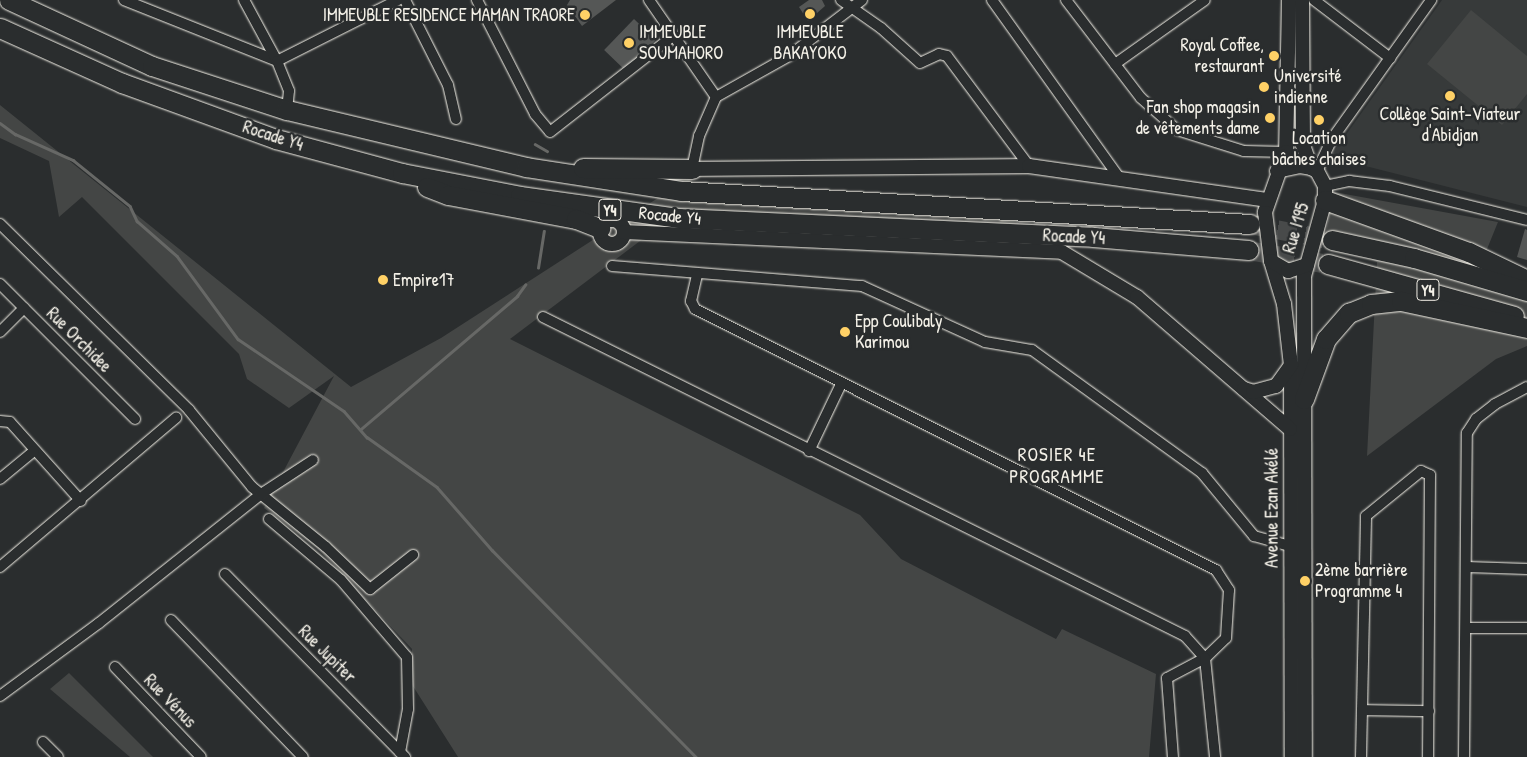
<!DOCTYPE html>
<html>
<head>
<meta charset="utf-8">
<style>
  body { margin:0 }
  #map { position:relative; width:1527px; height:757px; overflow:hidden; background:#2a2d2e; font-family:"Patrick Hand",sans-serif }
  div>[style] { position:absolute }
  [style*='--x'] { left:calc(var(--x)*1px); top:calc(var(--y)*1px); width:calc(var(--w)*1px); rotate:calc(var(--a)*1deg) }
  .built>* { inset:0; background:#373a3a }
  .green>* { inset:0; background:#444645 }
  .stream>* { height:2.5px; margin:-1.25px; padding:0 1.25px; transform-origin:1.25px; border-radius:1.25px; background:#676866 }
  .building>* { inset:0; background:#555756; transform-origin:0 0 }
  .highway-tunnel>* { height:19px; margin-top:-9.5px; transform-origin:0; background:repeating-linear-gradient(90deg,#484a4a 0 19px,transparent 0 28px) }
  .roads { filter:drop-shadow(0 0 1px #f4f1e8) drop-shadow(0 0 1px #f4f1e8) }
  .street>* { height:10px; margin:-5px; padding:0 5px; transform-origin:5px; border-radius:5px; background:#2a2d2e }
  .secondary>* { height:14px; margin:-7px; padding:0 7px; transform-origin:7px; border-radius:7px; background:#2a2d2e }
  .secondary>.ring { margin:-7px; padding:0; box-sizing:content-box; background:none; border:14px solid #2a2d2e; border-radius:50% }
  .highway>* { height:19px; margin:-9.5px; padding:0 9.5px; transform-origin:9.5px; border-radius:9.5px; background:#2a2d2e }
  .dots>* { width:14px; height:14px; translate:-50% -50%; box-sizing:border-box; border:2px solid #2a2d2e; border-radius:50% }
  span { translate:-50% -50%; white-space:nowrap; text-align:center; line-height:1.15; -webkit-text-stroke:5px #2a2d2e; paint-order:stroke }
  .shield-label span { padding:1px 4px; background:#2a2d2e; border:1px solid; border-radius:4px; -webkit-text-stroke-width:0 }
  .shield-label { font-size:16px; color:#f4f1e8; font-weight:700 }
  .poi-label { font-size:18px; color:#f4f1e8 }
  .right { translate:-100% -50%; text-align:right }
  .left { translate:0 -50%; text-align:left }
  .street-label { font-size:18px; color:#f4f1e8 }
  .neighbourhood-label { font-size:19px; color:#f4f1e8; letter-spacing:1px }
</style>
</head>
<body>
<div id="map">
  <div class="built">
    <div style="clip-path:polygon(1442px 0,1527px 0,1527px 207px,1330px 157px)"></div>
  </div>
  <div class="green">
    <div style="clip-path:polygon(1471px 10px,1527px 56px,1527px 94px,1502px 125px,1427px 64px)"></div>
    <div style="clip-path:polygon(0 105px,351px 387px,441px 338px,678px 185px,1011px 215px,1047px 255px,644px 238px,510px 339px,860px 515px,901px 559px,1056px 639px,1062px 629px,1156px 674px,1149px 757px,458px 757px,411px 683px,412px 649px,317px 548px,264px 508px,334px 376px,289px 408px,247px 379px,239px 354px,82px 197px,59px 217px,49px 161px,0 138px)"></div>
    <div style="clip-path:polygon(1334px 192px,1498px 222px,1481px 264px,1527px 275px,1527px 346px,1496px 359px,1367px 456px,1377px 262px,1325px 236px)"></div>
    <div style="clip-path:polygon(69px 673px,153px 757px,130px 757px,50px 689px)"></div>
  </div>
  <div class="stream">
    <div style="--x:0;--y:123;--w:19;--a:36"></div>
    <div style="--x:15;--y:134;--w:64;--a:24.1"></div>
    <div style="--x:73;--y:160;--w:73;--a:38.9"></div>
    <div style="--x:130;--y:206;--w:17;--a:65"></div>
    <div style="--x:137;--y:221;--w:53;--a:41.2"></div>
    <div style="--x:177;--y:256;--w:103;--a:53.7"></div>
    <div style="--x:238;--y:339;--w:128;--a:34.2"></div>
    <div style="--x:344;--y:411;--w:35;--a:49"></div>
    <div style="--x:367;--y:437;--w:86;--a:35.5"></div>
    <div style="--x:437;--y:487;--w:84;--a:48.9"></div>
    <div style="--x:492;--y:550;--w:291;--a:45.4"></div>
    <div style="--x:535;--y:144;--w:14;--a:30"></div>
    <div style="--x:538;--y:268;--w:37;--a:-81"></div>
    <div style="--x:361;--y:429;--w:205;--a:-40.4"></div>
    <div style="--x:517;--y:296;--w:14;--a:-54"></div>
  </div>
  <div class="building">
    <div style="clip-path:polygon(570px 0,616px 0,582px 26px,567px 5px)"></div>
    <div style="clip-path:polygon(809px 0,822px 0,825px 6px,808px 21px,799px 7px)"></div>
    <div style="left:634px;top:19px;width:30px;height:43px;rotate:44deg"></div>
    <div style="clip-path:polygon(1525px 229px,1527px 230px,1527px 260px,1517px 257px)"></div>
  </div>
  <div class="highway-tunnel">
    <div style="--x:1250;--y:224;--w:84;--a:11"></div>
    <div style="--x:1248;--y:250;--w:81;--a:9.9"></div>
  </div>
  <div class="roads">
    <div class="street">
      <div style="--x:124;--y:0;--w:165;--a:21.7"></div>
      <div style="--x:277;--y:61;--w:136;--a:-26.8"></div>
      <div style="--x:244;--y:0;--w:69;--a:61.6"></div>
      <div style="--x:277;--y:61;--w:32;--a:68"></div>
      <div style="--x:289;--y:91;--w:19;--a:96"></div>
      <div style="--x:405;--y:0;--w:95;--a:63.2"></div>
      <div style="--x:448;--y:85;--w:35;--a:77"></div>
      <div style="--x:477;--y:0;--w:128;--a:63"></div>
      <div style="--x:535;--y:114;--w:23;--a:50"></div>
      <div style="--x:550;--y:132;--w:157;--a:-38"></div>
      <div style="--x:649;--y:0;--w:118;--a:55.4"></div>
      <div style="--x:716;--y:97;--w:84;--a:-29.3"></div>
      <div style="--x:789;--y:56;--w:92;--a:-37.5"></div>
      <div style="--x:841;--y:0;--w:49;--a:35"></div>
      <div style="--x:881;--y:28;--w:52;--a:41.9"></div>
      <div style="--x:920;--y:63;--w:21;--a:-25"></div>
      <div style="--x:939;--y:54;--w:8;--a:14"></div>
      <div style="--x:947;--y:56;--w:137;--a:53.3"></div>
      <div style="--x:992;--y:0;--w:220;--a:54.4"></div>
      <div style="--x:1066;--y:0;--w:123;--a:52.6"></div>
      <div style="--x:1141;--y:98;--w:48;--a:41.6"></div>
      <div style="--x:1177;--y:130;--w:70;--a:17.4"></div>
      <div style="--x:1244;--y:151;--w:42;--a:1.4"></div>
      <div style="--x:1314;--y:0;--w:96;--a:37.3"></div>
      <div style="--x:1115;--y:64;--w:110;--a:-35.4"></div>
      <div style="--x:692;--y:169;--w:34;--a:-78"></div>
      <div style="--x:699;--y:136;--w:43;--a:-66.4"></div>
      <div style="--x:1317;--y:171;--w:35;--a:-65"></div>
      <div style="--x:1332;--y:139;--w:171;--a:-54.5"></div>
      <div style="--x:1325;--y:186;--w:25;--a:-12"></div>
      <div style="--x:1349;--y:181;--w:41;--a:7"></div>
      <div style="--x:1390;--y:186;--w:141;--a:13.9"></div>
      <div style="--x:0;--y:224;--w:265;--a:44.5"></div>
      <div style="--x:189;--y:410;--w:99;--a:50.7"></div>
      <div style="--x:252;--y:487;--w:95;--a:39"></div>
      <div style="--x:326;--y:547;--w:61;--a:43.7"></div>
      <div style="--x:370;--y:589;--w:55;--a:-38.3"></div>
      <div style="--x:612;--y:266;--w:251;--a:4.6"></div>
      <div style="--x:862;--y:286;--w:135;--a:24.5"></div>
      <div style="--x:985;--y:342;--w:48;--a:9.7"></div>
      <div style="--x:1032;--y:350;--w:210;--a:35.9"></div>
      <div style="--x:1202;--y:473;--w:82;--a:50.5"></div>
      <div style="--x:1254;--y:536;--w:45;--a:15.6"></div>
      <div style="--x:697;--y:275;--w:27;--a:103"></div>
      <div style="--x:691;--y:301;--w:9;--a:63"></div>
      <div style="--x:695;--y:309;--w:583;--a:26.61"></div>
      <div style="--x:1216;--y:570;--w:24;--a:57"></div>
      <div style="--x:1229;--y:590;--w:48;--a:93.6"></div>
      <div style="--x:1226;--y:638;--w:29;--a:136"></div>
      <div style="--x:1205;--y:658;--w:43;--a:152.2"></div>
      <div style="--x:1167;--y:678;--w:79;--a:85.7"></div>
      <div style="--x:0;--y:284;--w:191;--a:45"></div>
      <div style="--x:543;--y:317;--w:717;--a:26.42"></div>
      <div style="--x:1185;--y:636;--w:30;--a:48"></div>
      <div style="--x:1205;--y:658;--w:100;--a:84.2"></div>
      <div style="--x:0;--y:332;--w:34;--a:-45"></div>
      <div style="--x:0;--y:421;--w:10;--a:6"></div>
      <div style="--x:10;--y:422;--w:106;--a:48.1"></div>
      <div style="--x:809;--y:451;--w:76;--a:-64.4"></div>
      <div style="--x:0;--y:479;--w:44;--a:-39.5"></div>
      <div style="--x:269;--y:519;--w:94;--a:40.3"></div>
      <div style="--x:341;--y:580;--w:101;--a:49.4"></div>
      <div style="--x:407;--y:657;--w:52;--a:88.9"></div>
      <div style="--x:408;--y:709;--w:44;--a:100.5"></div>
      <div style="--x:0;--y:567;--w:231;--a:-40.3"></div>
      <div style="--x:1467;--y:567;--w:60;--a:1.9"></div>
      <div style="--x:225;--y:574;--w:257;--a:45.5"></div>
      <div style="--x:171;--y:620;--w:190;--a:46.1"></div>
      <div style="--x:1466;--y:628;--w:61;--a:0"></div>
      <div style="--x:115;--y:667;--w:124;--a:46.3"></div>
      <div style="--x:0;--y:696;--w:123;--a:-36.4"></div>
      <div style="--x:99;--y:623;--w:207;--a:-38.5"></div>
      <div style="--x:261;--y:494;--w:62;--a:-33.2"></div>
      <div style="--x:1362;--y:710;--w:67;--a:0.9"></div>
      <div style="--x:43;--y:742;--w:21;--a:45"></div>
      <div style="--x:1361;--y:757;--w:241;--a:-88.8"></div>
      <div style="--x:1366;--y:516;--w:71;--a:-39.3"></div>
      <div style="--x:1421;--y:471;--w:10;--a:24"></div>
      <div style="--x:1430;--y:475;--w:282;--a:90.4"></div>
      <div style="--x:1464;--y:757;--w:324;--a:-89.5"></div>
      <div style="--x:1467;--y:433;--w:17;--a:-57"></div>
      <div style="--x:1476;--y:419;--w:24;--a:-38"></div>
      <div style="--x:1495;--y:404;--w:36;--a:-28"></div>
    </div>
    <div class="secondary">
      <div style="--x:1289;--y:0;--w:152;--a:91.1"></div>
      <div style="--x:1286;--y:152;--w:64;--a:109.3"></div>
      <div style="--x:1265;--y:212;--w:49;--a:83"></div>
      <div style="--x:1271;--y:261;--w:45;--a:73.2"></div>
      <div style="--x:1284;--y:304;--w:61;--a:83.5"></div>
      <div style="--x:1291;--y:365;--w:392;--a:89.9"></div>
      <div style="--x:1302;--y:0;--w:145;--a:89.6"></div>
      <div style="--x:1303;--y:145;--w:24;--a:71"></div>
      <div style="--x:692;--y:169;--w:337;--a:-0.5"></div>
      <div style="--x:1029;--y:166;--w:240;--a:8.1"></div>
      <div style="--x:1277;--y:171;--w:24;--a:-12"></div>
      <div style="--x:1300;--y:166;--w:11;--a:10"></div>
      <div style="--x:1311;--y:168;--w:7;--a:27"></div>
      <div style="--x:1317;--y:171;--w:17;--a:62"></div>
      <div style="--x:1325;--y:186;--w:14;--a:90"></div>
      <div style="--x:1325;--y:200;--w:79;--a:105.4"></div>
      <div style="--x:1304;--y:276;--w:481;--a:89.9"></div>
      <div class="ring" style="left:600px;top:220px;width:10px;height:10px"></div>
      <div style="--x:624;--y:232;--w:438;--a:2.6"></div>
      <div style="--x:1062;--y:252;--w:87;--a:31"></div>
      <div style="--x:1137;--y:297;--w:202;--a:40.8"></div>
      <div style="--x:1271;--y:261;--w:20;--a:30"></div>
      <div style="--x:1288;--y:271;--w:20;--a:-18"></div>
      <div style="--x:1244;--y:389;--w:9;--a:18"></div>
      <div style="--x:1253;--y:392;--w:24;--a:-15"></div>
      <div style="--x:1276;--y:386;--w:26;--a:-54"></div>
    </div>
    <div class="highway">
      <div style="--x:9;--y:0;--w:157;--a:24.8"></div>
      <div style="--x:152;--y:66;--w:142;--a:18.1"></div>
      <div style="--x:287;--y:110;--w:246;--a:13.4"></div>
      <div style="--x:526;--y:167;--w:157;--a:8.8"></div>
      <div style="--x:681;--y:191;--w:570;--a:3.32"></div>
      <div style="--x:0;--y:28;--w:134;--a:24.3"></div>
      <div style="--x:122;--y:83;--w:164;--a:20"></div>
      <div style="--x:276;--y:139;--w:131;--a:15.1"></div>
      <div style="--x:402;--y:173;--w:120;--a:11"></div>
      <div style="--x:520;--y:196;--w:161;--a:7.9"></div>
      <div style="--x:679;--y:218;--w:414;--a:2.6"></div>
      <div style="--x:1093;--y:237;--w:156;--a:4.8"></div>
      <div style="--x:583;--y:168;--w:109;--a:0.5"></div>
      <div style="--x:427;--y:187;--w:22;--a:21"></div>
      <div style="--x:448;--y:195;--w:130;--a:10.6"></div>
      <div style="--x:576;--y:219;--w:26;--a:21"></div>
      <div style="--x:1325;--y:200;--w:153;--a:19.9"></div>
      <div style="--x:1469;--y:252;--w:64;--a:25.8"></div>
      <div style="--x:1332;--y:240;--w:84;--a:12.4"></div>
      <div style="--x:1414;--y:258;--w:118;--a:16.3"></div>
      <div style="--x:1328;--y:264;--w:193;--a:15.6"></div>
      <div style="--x:1304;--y:399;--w:64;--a:-69.9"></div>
      <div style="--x:1326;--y:339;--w:35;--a:-49"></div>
      <div style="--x:1349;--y:313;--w:24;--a:-22"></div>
      <div style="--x:1371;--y:304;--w:30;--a:-6"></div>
      <div style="--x:1401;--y:301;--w:129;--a:12.1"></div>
    </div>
  </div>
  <div class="dots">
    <div style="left:810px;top:14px;background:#ffd166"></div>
    <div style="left:585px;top:15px;background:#ffd166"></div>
    <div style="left:629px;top:43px;background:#ffd166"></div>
    <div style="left:1274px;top:56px;background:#ffd166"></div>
    <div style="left:1264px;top:87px;background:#ffd166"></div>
    <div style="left:1450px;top:96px;background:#ffd166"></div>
    <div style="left:1270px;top:118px;background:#ffd166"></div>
    <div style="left:1319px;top:120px;background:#ffd166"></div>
    <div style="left:383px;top:280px;background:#ffd166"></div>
    <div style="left:845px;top:332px;background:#ffd166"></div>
    <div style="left:1305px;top:581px;background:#ffd166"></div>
  </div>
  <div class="shield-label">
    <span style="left:610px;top:210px">Y4</span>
    <span style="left:1428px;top:290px">Y4</span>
  </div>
  <div class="poi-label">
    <span class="right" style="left:575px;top:15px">IMMEUBLE RESIDENCE MAMAN TRAORE</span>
    <span class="left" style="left:639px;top:43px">IMMEUBLE<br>SOUMAHORO</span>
    <span style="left:810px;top:43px">IMMEUBLE<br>BAKAYOKO</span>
    <span class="right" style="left:1264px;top:56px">Royal Coffee,<br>restaurant</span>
    <span class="left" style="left:1274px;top:87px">Université<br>indienne</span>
    <span class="right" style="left:1260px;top:118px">Fan shop magasin<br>de vêtements dame</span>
    <span style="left:1450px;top:125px">Collège Saint-Viateur<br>d'Abidjan</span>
    <span style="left:1319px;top:149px">Location<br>bâches chaises</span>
    <span class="left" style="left:393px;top:280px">Empire17</span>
    <span class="left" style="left:855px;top:332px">Epp Coulibaly<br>Karimou</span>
    <span class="left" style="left:1315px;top:581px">2ème barrière<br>Programme 4</span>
  </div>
  <div class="street-label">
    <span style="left:273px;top:136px;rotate:18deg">Rocade Y4</span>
    <span style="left:670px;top:216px;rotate:6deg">Rocade Y4</span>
    <span style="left:1296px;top:228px;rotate:-73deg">Rue I195</span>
    <span style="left:1074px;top:237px;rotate:3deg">Rocade Y4</span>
    <span style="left:79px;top:340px;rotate:45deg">Rue Orchidee</span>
    <span style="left:1272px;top:508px;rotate:-90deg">Avenue Ezan Akélé</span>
    <span style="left:327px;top:654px;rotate:45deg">Rue Jupiter</span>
    <span style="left:170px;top:701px;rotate:46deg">Rue Vénus</span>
  </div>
  <div class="neighbourhood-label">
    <span style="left:1057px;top:466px">ROSIER 4E<br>PROGRAMME</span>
  </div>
</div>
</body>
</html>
